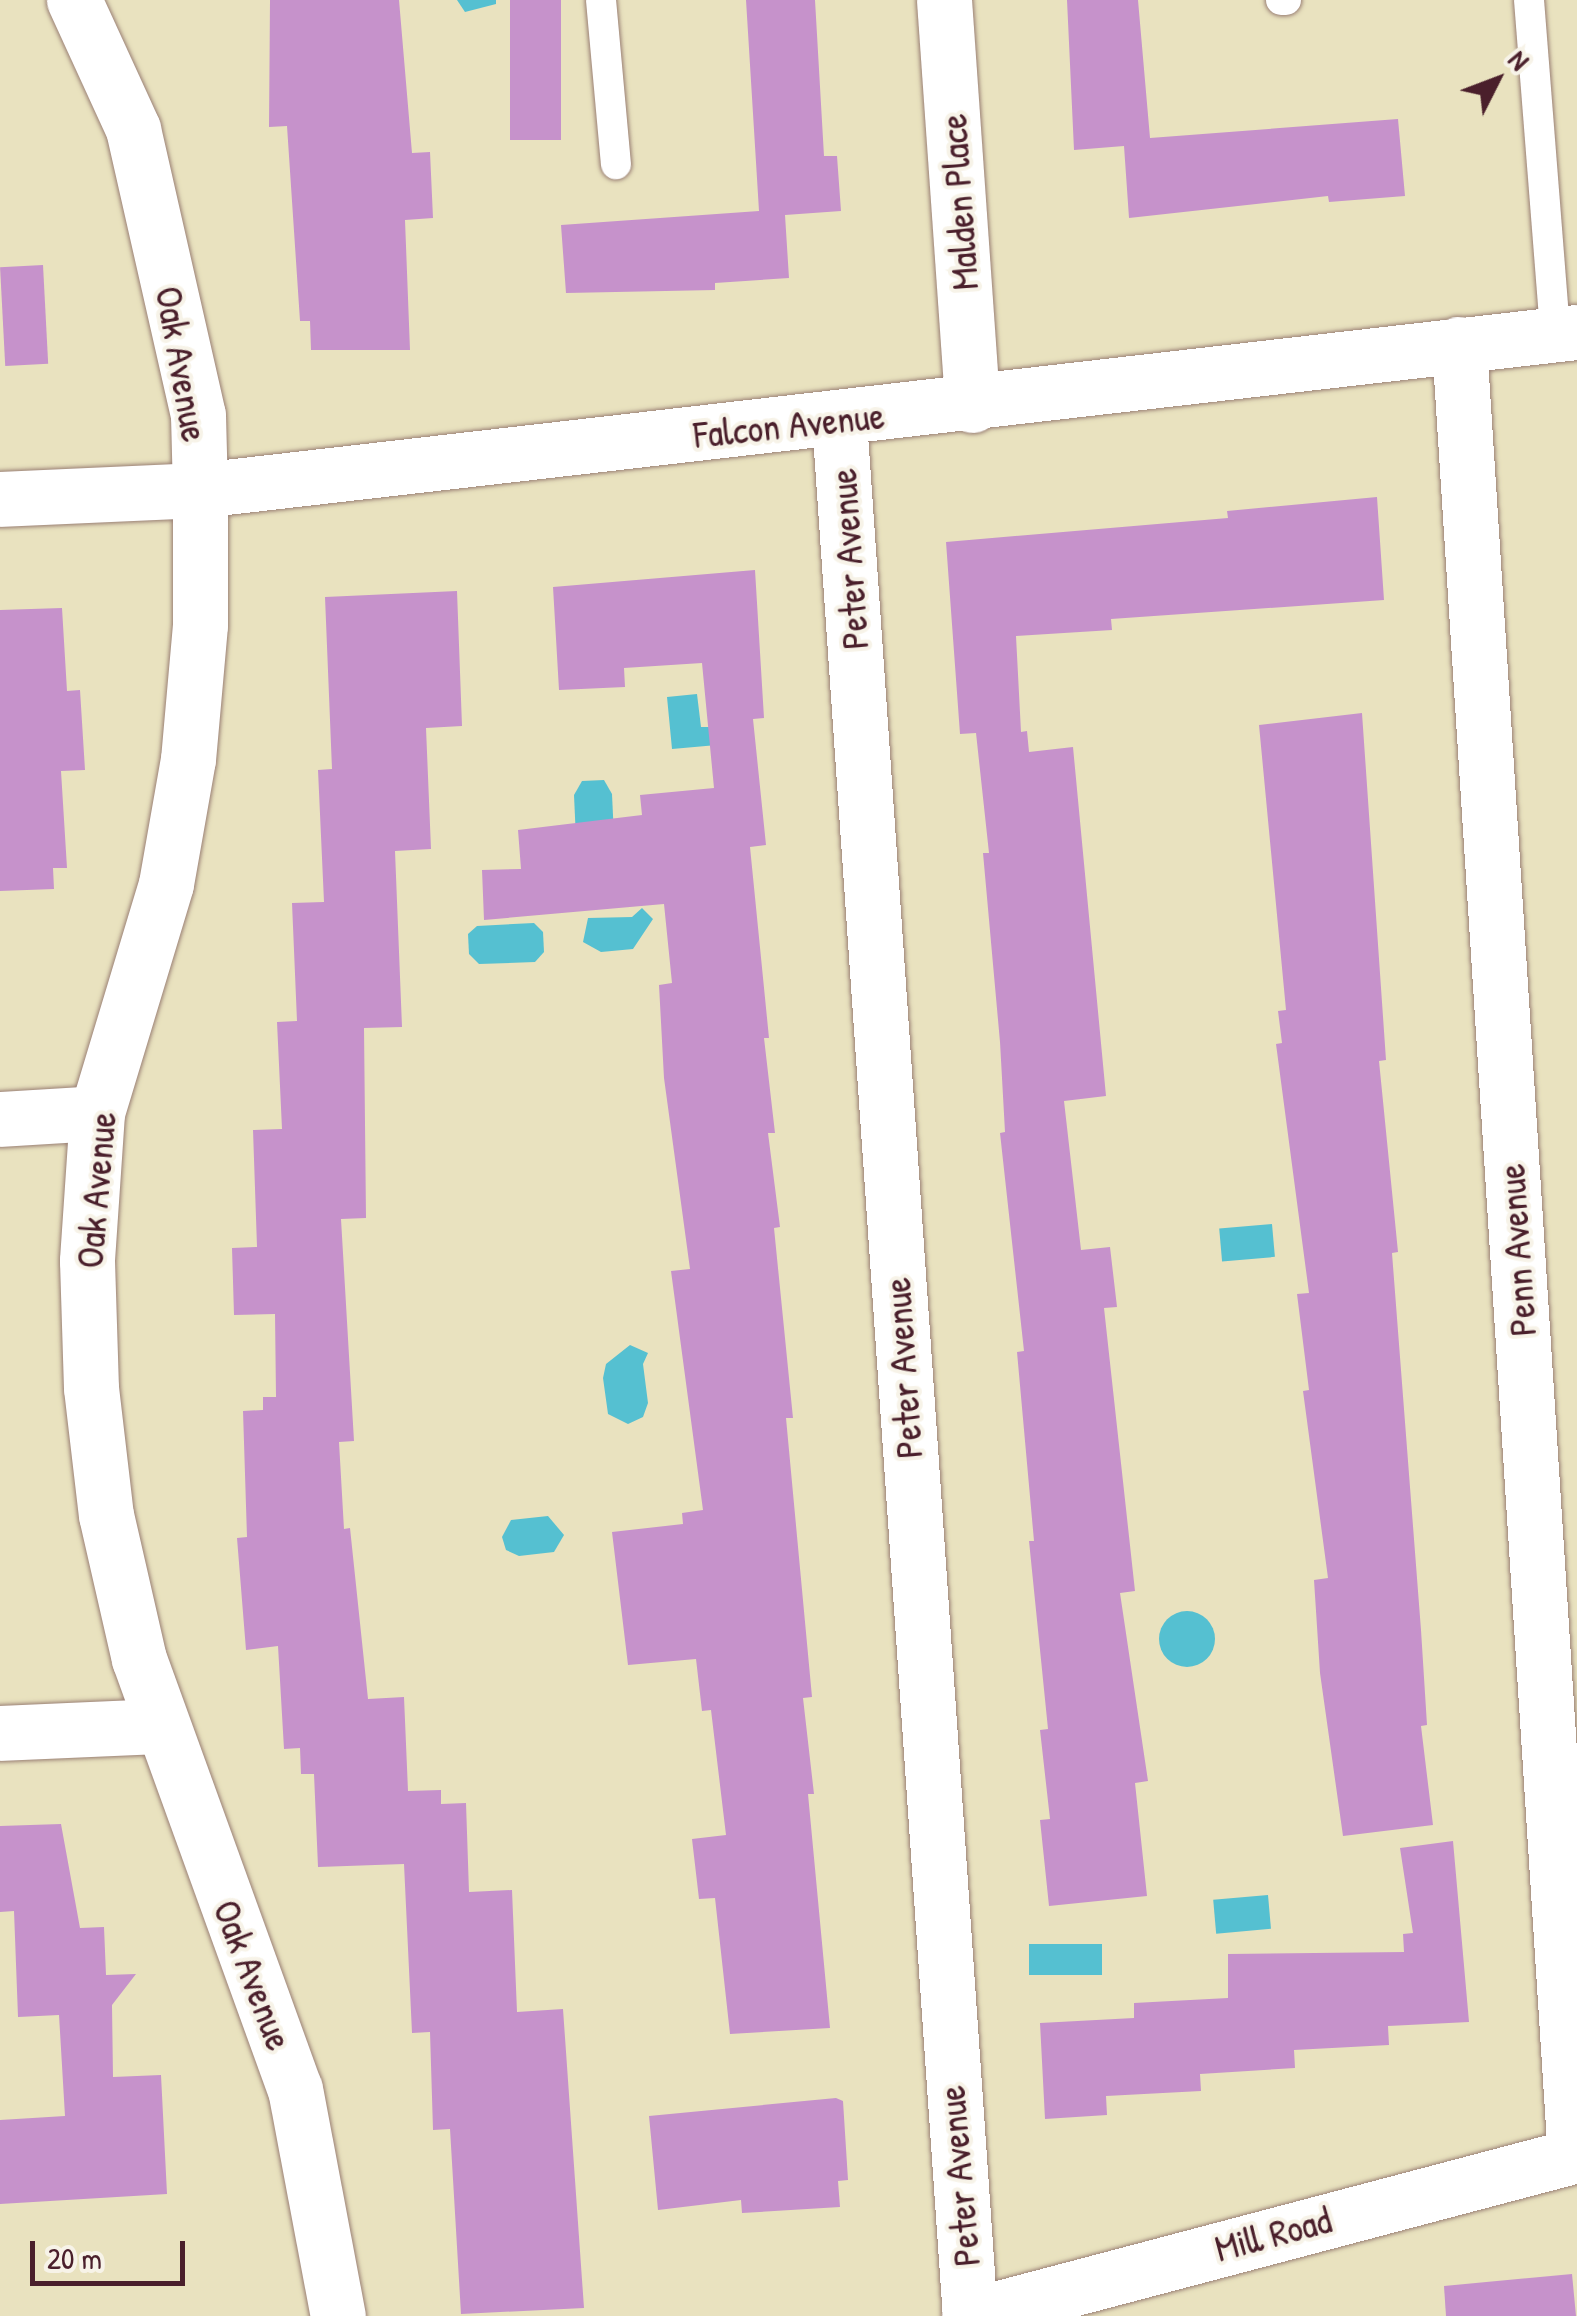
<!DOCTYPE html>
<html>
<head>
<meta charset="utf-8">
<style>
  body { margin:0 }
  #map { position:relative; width:1577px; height:2316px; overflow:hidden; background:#e9e2bf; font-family:"Patrick Hand",sans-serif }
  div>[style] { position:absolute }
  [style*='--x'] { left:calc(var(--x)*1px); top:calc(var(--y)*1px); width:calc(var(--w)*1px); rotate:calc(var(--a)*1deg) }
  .water>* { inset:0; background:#55c0d1; transform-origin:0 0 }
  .round { border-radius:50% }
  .building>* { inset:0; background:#c692cb; transform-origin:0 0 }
  .roads { filter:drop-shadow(0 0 2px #9a8075) drop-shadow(0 0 2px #9a8075) }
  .lane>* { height:30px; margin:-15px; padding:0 15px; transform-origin:15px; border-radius:15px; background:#fff }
  .street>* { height:55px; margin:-27.5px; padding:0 27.5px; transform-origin:27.5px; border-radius:27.5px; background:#fff }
  .secondary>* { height:55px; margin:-27.5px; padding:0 27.5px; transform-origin:27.5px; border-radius:27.5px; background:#fff }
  span { translate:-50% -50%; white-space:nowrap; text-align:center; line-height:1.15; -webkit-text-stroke:8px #f7f3e8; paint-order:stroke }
  .street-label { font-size:38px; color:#4a1f2b }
  .north { position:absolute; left:1447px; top:30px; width:100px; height:100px; -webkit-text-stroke:8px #f7f3e8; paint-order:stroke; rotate:48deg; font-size:28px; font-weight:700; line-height:40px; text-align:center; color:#4a1f2b }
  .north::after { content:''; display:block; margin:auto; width:35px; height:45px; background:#4a1f2b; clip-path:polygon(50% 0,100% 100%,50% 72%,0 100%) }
  .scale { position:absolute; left:30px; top:2241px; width:155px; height:45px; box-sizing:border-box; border:5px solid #4a1f2b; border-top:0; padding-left:12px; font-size:30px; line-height:35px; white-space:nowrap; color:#4a1f2b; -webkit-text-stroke:8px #f7f3e8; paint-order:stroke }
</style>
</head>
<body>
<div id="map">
  <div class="water">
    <div style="clip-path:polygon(457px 0,496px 0,496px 4px,465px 12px)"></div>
    <div style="clip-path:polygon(697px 694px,701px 727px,716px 727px,717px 745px,672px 749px,667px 697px)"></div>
    <div style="clip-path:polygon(604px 780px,612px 794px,614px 837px,576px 839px,574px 795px,582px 781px)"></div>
    <div style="clip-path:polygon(642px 908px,653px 919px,633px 949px,601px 952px,583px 942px,588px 918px,632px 917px)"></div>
    <div style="clip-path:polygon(534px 923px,543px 932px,544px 952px,535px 962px,479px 964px,469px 954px,468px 934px,477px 926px)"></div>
    <div style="left:1272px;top:1224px;width:33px;height:53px;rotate:85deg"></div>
    <div style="clip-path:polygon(630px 1345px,648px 1353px,643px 1364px,648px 1403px,643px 1417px,628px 1424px,608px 1414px,603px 1378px,606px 1364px)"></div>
    <div style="clip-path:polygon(548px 1516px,564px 1535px,554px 1552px,519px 1556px,506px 1550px,502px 1537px,511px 1520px)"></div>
    <div class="round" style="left:1159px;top:1611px;width:56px;height:56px"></div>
    <div style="left:1268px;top:1895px;width:34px;height:55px;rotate:85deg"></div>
    <div style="left:1029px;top:1944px;width:73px;height:31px"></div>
  </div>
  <div class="building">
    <div style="clip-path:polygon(270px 0,399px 0,412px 153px,430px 152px,433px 218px,405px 220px,410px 350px,311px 350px,310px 321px,300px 321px,287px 126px,269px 127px)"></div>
    <div style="left:510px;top:0;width:51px;height:140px"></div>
    <div style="clip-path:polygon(746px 0,815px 0,824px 156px,837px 156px,841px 211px,785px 215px,789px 278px,715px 283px,715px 290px,566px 293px,561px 225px,759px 211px)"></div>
    <div style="clip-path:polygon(1067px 0,1138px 0,1150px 138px,1398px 119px,1405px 196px,1329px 202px,1328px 196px,1129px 218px,1124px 146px,1074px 150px)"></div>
    <div style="left:43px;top:265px;width:99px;height:43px;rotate:87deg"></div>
    <div style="clip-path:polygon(1377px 497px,1384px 600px,1111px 619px,1112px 630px,1016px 636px,1021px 732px,1027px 731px,1029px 752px,1073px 747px,1106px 1096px,1064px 1101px,1081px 1250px,1110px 1247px,1117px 1307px,1104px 1308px,1135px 1591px,1120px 1593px,1148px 1781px,1135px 1783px,1147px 1896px,1049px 1906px,1040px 1820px,1050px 1819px,1040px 1730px,1048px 1729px,1029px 1541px,1034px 1541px,1017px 1352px,1024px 1351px,1000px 1133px,1005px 1132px,1000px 1042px,983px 853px,989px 853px,976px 733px,960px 734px,946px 542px,1228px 518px,1227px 511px)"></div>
    <div style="clip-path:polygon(755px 570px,764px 718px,753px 719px,766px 845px,750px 847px,769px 1038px,764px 1038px,775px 1133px,768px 1133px,780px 1227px,774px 1228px,793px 1418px,786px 1418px,812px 1697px,803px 1698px,814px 1794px,808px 1794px,830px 2028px,730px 2034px,715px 1898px,699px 1899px,692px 1839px,726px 1835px,711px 1710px,702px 1711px,696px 1659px,628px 1665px,612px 1532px,683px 1524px,682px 1513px,703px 1510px,671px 1271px,690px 1269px,664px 1078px,659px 985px,672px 983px,664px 904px,484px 920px,482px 870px,521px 869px,518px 830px,642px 815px,640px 795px,714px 788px,702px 663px,624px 668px,625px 687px,559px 690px,553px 587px)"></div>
    <div style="clip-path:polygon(457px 591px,462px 726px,426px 728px,431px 849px,395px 851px,402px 1027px,364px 1028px,366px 1218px,341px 1219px,354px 1441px,339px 1442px,344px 1529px,350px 1528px,368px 1699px,404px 1697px,408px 1791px,441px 1790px,441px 1804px,466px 1803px,469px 1892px,512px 1890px,517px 2012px,563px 2009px,584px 2308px,461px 2314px,450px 2129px,433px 2130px,430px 2032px,412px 2033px,404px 1864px,318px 1867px,314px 1774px,301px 1774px,300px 1748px,284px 1749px,278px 1646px,246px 1650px,237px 1538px,247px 1537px,243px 1411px,263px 1410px,263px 1397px,276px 1397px,275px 1314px,234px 1315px,232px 1248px,257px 1247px,253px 1130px,282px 1129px,277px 1022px,297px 1021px,292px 903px,324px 902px,318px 770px,332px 769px,325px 597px)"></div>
    <div style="clip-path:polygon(62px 608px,67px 691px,80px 690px,85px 770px,61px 771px,67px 868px,53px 868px,54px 889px,0 891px,0 610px)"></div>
    <div style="clip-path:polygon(1362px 713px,1386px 1060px,1379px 1061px,1398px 1252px,1392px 1253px,1421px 1630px,1427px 1725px,1421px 1726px,1433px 1825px,1343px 1836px,1320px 1673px,1314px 1580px,1328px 1578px,1303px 1391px,1309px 1390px,1297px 1294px,1309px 1293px,1276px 1044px,1282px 1043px,1278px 1011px,1286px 1010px,1259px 725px)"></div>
    <div style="clip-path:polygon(61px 1824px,80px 1928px,104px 1927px,106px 1975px,136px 1974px,112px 2005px,113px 2077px,161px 2075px,167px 2194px,0 2204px,0 2120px,65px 2116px,59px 2015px,18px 2017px,14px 1911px,0 1912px,0 1826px)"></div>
    <div style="clip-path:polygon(1453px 1841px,1469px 2022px,1388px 2026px,1389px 2045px,1294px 2050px,1295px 2068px,1200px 2074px,1201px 2091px,1106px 2096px,1107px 2115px,1045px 2119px,1040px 2023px,1134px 2018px,1134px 2003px,1228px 1998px,1228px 1954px,1404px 1952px,1403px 1934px,1413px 1933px,1400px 1848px)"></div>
    <div style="clip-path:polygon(836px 2098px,843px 2101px,848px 2180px,838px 2181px,840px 2207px,742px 2213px,741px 2200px,658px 2210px,649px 2116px)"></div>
    <div style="clip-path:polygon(1572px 2274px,1576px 2316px,1446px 2316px,1444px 2286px)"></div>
  </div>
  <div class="roads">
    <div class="lane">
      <div style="--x:601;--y:0;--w:165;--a:84.8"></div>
      <div style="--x:1281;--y:0;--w:5;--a:0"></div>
      <div style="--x:1529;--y:0;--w:335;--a:85.5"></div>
    </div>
    <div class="street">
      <div style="--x:74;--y:0;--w:142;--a:65.4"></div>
      <div style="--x:133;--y:129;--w:293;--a:77.2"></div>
      <div style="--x:198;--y:415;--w:75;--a:88.5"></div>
      <div style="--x:200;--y:490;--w:135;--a:90"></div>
      <div style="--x:200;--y:625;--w:135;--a:95.1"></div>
      <div style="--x:188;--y:759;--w:127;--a:100"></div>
      <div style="--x:166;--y:884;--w:239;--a:106.8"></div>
      <div style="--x:97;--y:1113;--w:148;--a:93.9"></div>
      <div style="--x:87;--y:1261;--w:127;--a:88.2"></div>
      <div style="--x:91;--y:1388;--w:128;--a:83.3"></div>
      <div style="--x:106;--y:1515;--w:148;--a:77.1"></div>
      <div style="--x:139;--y:1659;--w:457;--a:70.1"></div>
      <div style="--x:295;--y:2089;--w:231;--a:79.3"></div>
      <div style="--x:944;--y:0;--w:406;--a:86"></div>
      <div style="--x:1459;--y:344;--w:1816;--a:86.34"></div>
      <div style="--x:839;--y:420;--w:1900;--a:86.05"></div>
      <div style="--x:0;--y:499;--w:200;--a:-2.6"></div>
      <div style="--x:200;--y:490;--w:1386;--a:-6.55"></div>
      <div style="--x:0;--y:1119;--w:97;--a:-3.5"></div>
      <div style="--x:0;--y:1733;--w:160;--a:-2.5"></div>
    </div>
    <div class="secondary">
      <div style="--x:969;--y:2316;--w:629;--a:-14.83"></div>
    </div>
  </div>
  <div class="street-label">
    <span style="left:959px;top:202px;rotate:-94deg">Malden Place</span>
    <span style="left:182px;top:364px;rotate:80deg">Oak Avenue</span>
    <span style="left:789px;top:425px;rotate:-6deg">Falcon Avenue</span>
    <span style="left:849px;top:559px;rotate:-94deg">Peter Avenue</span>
    <span style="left:96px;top:1190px;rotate:-85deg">Oak Avenue</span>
    <span style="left:1517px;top:1250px;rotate:-94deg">Penn Avenue</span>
    <span style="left:903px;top:1368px;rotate:-94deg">Peter Avenue</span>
    <span style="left:253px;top:1975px;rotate:69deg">Oak Avenue</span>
    <span style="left:959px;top:2176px;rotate:-95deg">Peter Avenue</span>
    <span style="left:1273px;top:2234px;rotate:-15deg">Mill Road</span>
  </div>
  <div class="north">N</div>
  <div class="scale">20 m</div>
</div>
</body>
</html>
